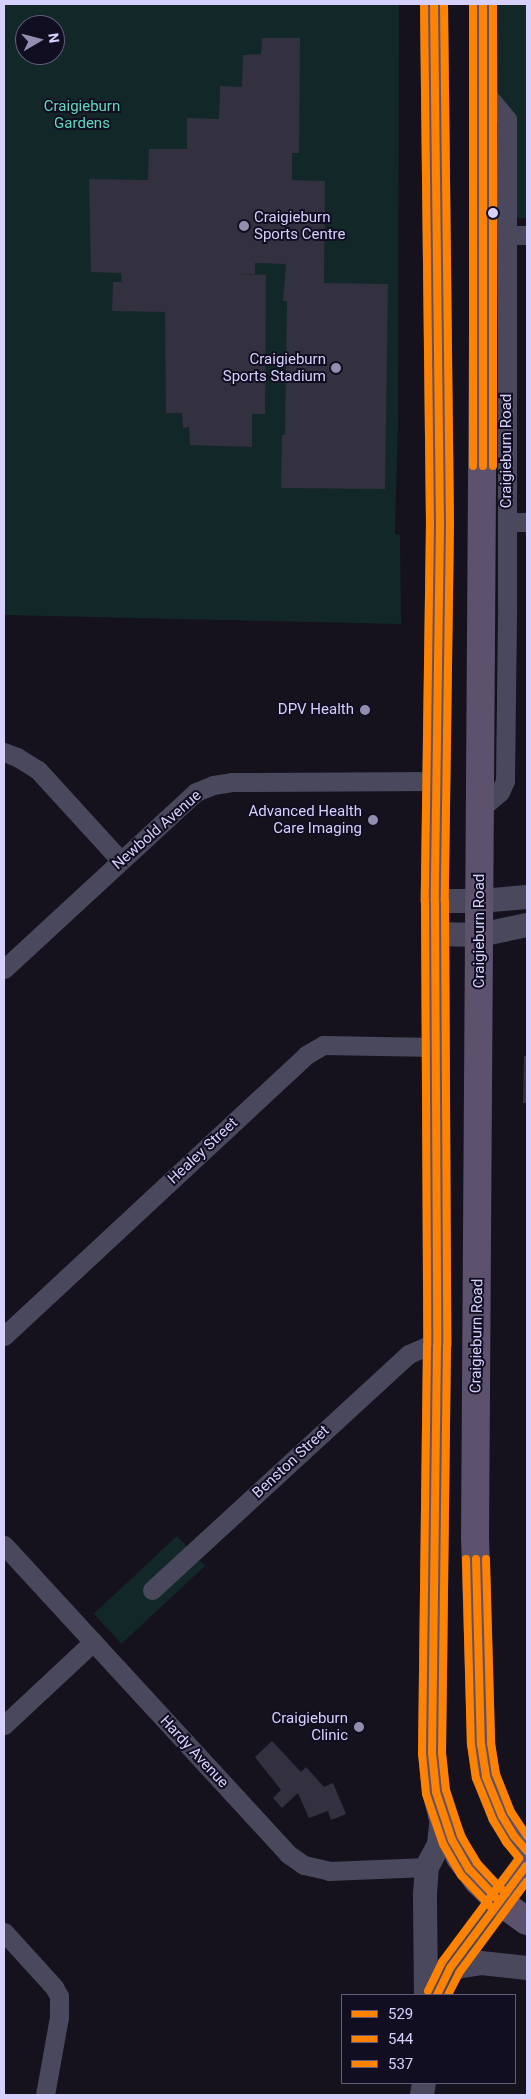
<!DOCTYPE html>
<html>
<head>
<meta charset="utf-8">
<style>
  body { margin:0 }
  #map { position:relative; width:531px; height:2099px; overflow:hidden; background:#15121d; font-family:Roboto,sans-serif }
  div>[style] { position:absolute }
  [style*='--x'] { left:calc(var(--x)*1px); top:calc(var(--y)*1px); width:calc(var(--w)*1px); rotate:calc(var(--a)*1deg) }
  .green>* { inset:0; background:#122728; transform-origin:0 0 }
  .building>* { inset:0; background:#33303f }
  .minor>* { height:19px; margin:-9.5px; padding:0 9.5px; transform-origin:9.5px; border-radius:9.5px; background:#49485d }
  .tertiary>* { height:24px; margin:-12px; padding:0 12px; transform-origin:12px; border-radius:12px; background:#49485d }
  .primary>* { height:28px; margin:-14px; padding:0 14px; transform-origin:14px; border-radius:14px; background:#5c526e }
  .bus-1>* { height:8px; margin:-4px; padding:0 4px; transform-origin:4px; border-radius:4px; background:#ff8200 }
  .bus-2>* { height:8px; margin:-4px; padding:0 4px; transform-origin:4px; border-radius:4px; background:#ff8200 }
  .bus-3>* { height:8px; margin:-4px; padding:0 4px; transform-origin:4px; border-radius:4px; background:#ff8200 }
  .dots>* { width:14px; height:14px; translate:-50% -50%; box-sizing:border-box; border:2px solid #120e21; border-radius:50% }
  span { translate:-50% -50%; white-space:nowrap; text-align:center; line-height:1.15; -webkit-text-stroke:4px #120e21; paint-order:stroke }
  .park-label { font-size:15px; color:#61d8bb }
  .poi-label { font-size:15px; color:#d6d0fd }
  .left { translate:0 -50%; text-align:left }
  .right { translate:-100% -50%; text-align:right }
  .street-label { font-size:15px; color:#d6d0fd }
  .frame { position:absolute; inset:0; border:5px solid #d6d0fd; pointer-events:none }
  .legend { position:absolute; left:341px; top:1994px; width:175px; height:90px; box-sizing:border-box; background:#120e21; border:1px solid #605c79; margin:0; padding:6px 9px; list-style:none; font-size:15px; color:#d6d0fd }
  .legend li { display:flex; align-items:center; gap:10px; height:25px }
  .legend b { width:25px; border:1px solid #605c79 }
  .north { position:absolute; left:15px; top:15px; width:50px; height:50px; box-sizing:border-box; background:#120e21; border:1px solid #605c79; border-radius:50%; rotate:82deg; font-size:14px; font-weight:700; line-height:20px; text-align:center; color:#d6d0fd }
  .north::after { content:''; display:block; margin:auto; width:18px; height:22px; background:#928eaf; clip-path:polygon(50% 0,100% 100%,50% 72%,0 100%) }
</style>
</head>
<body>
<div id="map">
  <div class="green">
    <div style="clip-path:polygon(evenodd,4px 4px,399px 4px,398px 417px,395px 534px,400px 535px,401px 624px,4px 615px,4px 4px,25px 25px,55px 25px,55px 55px,25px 55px,25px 25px)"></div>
    <div style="left:494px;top:4px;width:33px;height:214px"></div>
    <div style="left:177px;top:1536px;width:41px;height:114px;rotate:47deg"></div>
  </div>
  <div class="building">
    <div style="clip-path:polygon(262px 38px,300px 38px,299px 153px,292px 153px,292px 180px,325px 181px,324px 283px,388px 284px,385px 489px,281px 488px,282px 435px,285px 435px,287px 301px,283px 301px,286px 264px,255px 263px,255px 274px,239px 274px,266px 275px,265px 414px,252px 414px,252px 447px,190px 445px,189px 427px,183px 428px,182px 413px,166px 413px,165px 312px,112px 311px,113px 282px,122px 282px,121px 273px,91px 272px,89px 179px,148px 180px,149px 149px,187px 149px,187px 118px,219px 119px,220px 86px,242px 87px,243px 55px,261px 54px)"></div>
    <div style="clip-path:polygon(524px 1056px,527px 1056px,527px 1103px,523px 1103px)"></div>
    <div style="clip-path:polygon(272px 1741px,301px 1772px,306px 1767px,324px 1787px,333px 1783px,346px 1814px,331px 1820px,328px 1811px,309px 1818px,298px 1793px,282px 1808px,273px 1798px,281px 1790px,255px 1757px)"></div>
  </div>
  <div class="minor">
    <div style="--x:507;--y:235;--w:20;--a:0"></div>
    <div style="--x:507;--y:522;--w:20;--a:0"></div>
    <div style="--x:4;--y:752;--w:14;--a:21"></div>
    <div style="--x:17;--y:757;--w:25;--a:32"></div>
    <div style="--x:38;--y:770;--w:123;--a:47.6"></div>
    <div style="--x:480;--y:809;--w:26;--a:-40"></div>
    <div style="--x:500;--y:792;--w:12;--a:-66"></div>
    <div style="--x:505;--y:781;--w:175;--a:-89.3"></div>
    <div style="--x:507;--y:606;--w:487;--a:-90"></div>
    <div style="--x:507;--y:119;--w:35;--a:-130"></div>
    <div style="--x:4;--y:969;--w:261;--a:-42.7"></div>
    <div style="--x:196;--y:792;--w:18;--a:-22"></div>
    <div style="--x:213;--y:785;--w:19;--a:-9"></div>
    <div style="--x:232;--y:782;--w:205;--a:-0.3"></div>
    <div style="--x:4;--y:1336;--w:413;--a:-42.9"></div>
    <div style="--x:306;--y:1055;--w:20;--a:-30"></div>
    <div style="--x:323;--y:1045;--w:112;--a:1"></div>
    <div style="--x:4;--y:1545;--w:420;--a:47.4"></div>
    <div style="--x:288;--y:1854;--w:19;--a:35"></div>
    <div style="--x:304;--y:1865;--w:26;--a:13"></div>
    <div style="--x:329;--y:1871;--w:98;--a:-2.3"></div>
    <div style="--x:152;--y:1590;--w:349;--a:-42.6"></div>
    <div style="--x:409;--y:1354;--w:20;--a:-24"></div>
    <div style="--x:427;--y:1346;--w:10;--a:-6"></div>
    <div style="--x:4;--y:1725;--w:122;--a:-43"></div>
    <div style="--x:4;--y:1932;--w:74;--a:47.7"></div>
    <div style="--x:54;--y:1987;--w:10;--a:61"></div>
    <div style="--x:59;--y:1996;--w:21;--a:90"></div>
    <div style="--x:59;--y:2017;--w:79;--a:100.2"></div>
  </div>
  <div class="tertiary">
    <div style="--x:435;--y:901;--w:45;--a:0"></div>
    <div style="--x:480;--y:901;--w:47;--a:-4.9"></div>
    <div style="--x:435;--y:934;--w:45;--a:1.3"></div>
    <div style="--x:480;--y:935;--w:48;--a:-12"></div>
    <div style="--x:450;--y:1968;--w:31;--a:-9"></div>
    <div style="--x:481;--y:1963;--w:46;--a:6.2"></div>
    <div style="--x:426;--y:1995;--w:101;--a:-90.6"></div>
    <div style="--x:425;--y:1894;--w:27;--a:-86"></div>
    <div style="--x:427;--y:1867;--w:26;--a:-62"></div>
    <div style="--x:439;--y:1844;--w:29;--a:-84"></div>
    <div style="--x:437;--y:1995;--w:30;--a:-64"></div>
    <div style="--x:450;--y:1968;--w:83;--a:-53.8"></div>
    <div style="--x:422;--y:2095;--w:12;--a:-81"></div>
  </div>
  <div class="primary">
    <div style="--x:434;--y:4;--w:518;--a:89.34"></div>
    <div style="--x:440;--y:522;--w:379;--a:90.8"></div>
    <div style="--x:435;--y:901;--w:444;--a:89.7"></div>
    <div style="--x:437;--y:1345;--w:408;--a:90.7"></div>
    <div style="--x:432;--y:1753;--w:39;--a:84"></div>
    <div style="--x:436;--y:1792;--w:24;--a:75"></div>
    <div style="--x:442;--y:1815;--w:46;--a:66.8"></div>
    <div style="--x:460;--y:1857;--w:30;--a:53"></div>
    <div style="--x:478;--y:1881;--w:29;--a:44"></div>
    <div style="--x:499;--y:1901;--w:34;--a:36"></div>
    <div style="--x:483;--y:4;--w:179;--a:89.7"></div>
    <div style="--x:484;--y:183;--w:1354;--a:90.38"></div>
    <div style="--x:475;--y:1537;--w:207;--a:88.3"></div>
    <div style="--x:481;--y:1744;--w:33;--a:81"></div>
    <div style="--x:486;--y:1777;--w:42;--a:67.7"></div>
    <div style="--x:502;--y:1816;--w:23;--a:59"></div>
    <div style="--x:514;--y:1836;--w:20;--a:49"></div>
    <div style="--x:499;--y:1901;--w:46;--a:-52.9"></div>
  </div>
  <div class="bus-1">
    <div style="--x:434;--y:4;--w:518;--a:89.34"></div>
    <div style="--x:440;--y:522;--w:379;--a:90.8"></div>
    <div style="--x:435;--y:901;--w:444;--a:89.7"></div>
    <div style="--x:437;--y:1345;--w:408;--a:90.7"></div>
    <div style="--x:432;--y:1753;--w:39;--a:84"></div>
    <div style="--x:436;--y:1792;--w:51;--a:71.6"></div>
    <div style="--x:452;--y:1840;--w:34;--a:60"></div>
    <div style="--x:469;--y:1869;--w:44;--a:46.8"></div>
    <div style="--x:483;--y:4;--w:462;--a:90"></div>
    <div style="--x:476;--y:1559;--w:185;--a:88.5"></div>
    <div style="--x:481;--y:1744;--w:33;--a:81"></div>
    <div style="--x:486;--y:1777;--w:42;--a:67.7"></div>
    <div style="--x:502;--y:1816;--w:23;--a:59"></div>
    <div style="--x:514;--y:1836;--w:20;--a:49"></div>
    <div style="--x:437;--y:1995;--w:30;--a:-64"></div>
    <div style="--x:450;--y:1968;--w:127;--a:-53.3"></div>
  </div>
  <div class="bus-2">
    <div style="--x:424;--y:4;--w:518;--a:89.34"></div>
    <div style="--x:430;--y:522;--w:379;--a:90.8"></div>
    <div style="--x:425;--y:901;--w:444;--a:89.7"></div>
    <div style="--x:427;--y:1345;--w:408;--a:90.7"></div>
    <div style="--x:422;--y:1753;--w:41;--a:84.4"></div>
    <div style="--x:426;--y:1794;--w:53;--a:71.2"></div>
    <div style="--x:443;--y:1844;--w:36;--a:60"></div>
    <div style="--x:461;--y:1875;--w:45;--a:46.8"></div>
    <div style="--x:493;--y:4;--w:462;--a:90"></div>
    <div style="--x:466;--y:1559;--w:185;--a:88.5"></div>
    <div style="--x:471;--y:1744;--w:34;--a:82"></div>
    <div style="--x:476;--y:1778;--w:45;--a:68"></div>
    <div style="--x:493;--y:1820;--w:26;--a:59"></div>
    <div style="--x:506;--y:1842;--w:21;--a:51"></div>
    <div style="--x:448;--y:1995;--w:25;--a:-63"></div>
    <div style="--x:459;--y:1973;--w:114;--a:-53.5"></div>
  </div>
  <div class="bus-3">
    <div style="--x:444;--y:4;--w:518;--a:89.34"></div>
    <div style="--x:450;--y:522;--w:379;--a:90.8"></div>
    <div style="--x:445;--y:901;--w:444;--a:89.7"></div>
    <div style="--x:447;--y:1345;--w:408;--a:90.7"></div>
    <div style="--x:442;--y:1753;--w:37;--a:84"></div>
    <div style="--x:446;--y:1790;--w:48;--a:71.9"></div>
    <div style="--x:461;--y:1836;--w:31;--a:59"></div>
    <div style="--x:477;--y:1863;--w:42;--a:46.9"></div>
    <div style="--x:473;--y:4;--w:462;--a:90"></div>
    <div style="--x:486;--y:1559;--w:184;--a:88.4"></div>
    <div style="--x:491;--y:1743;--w:31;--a:81"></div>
    <div style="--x:496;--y:1774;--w:41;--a:68.5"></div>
    <div style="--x:511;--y:1812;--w:29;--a:56"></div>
    <div style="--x:428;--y:1991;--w:32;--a:-64"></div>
    <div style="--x:442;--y:1962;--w:127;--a:-53.3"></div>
  </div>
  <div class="dots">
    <div style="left:493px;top:213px;background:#d6d0fd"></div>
    <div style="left:244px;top:226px;background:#928eaf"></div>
    <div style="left:336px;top:368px;background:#928eaf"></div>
    <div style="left:365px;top:710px;background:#928eaf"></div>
    <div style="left:373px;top:820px;background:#928eaf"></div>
    <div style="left:359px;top:1727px;background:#928eaf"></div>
  </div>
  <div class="park-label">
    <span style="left:82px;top:115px">Craigieburn<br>Gardens</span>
  </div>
  <div class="poi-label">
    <span class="left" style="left:254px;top:226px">Craigieburn<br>Sports Centre</span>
    <span class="right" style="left:326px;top:368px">Craigieburn<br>Sports Stadium</span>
    <span class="right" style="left:354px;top:710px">DPV Health</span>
    <span class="right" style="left:362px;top:820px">Advanced Health<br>Care Imaging</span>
    <span class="right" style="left:348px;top:1727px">Craigieburn<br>Clinic</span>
  </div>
  <div class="street-label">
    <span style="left:507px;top:451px;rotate:-90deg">Craigieburn Road</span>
    <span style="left:157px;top:830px;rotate:-41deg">Newbold Avenue</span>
    <span style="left:480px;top:931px;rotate:-90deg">Craigieburn Road</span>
    <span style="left:203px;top:1151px;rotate:-43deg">Healey Street</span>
    <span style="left:477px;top:1336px;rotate:-89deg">Craigieburn Road</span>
    <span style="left:291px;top:1462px;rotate:-43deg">Benston Street</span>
    <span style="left:194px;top:1752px;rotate:47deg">Hardy Avenue</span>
  </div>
  <div class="frame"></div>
  <ul class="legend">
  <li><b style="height:6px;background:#ff8200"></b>529</li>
  <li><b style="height:6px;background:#ff8200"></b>544</li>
  <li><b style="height:6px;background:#ff8200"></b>537</li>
  </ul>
  <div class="north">N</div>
</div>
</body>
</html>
